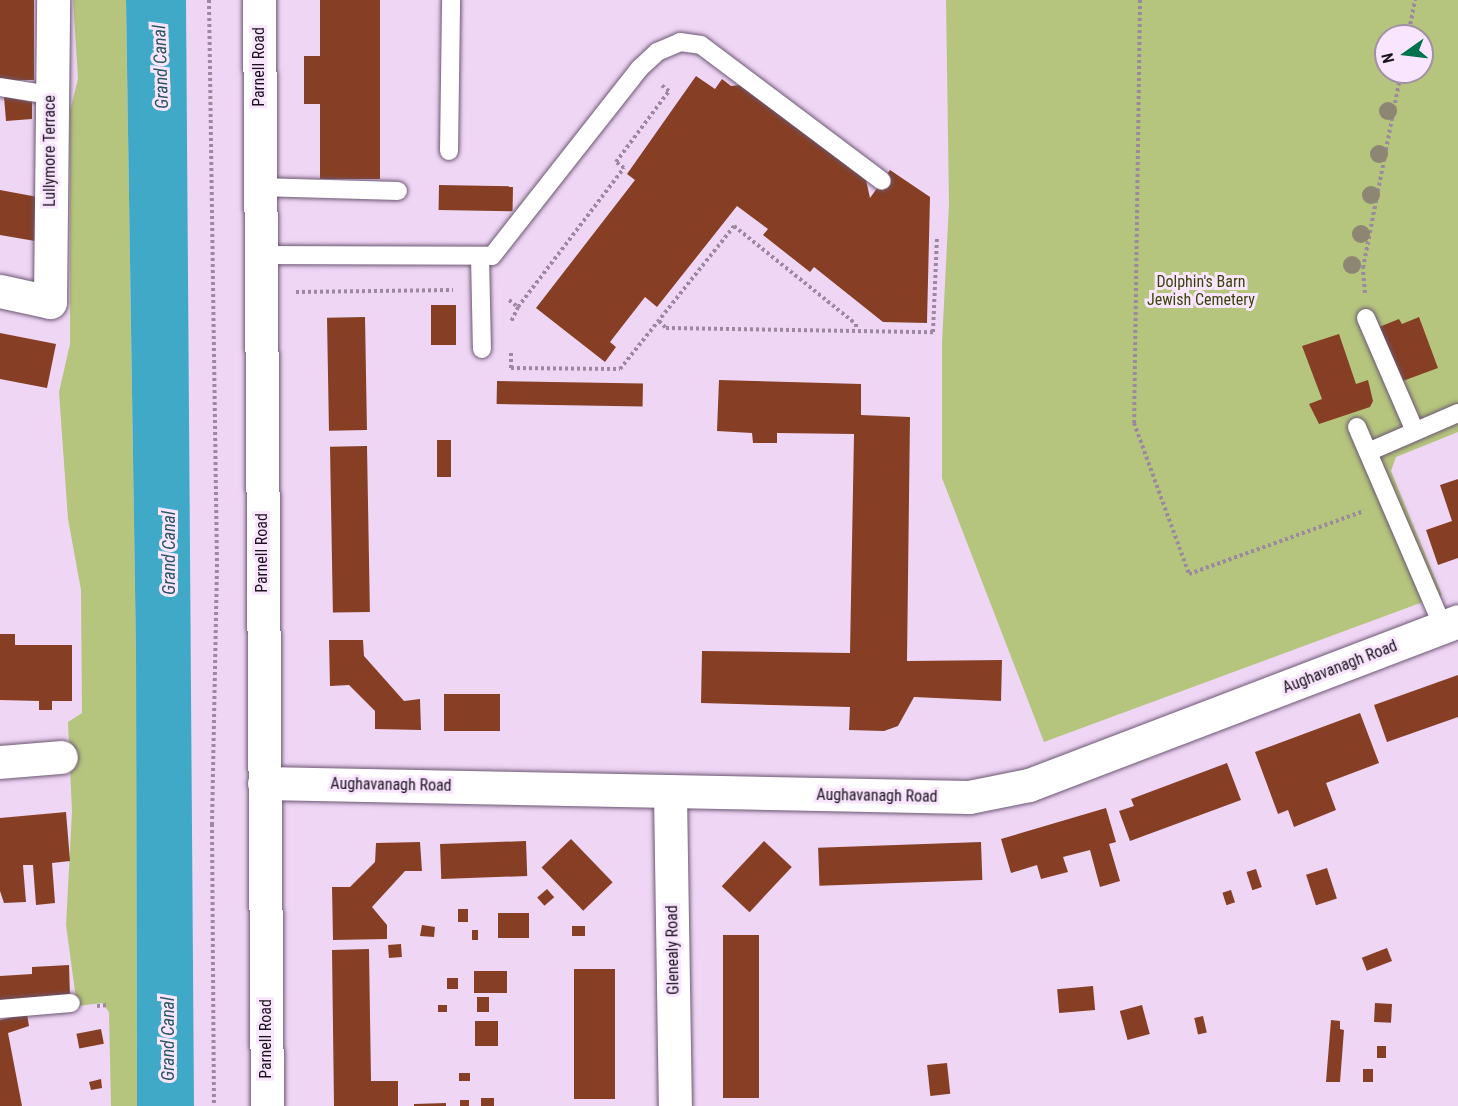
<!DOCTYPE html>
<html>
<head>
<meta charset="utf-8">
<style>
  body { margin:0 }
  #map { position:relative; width:1458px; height:1106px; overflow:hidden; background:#efd6f5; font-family:"Roboto Condensed",sans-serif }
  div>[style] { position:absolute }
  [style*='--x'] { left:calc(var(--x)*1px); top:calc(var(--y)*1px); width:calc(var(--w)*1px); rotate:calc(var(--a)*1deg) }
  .green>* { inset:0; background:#b5c57d }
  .water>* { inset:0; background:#3fa9c7 }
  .building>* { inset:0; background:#863f24; transform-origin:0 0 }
  .path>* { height:4px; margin-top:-2px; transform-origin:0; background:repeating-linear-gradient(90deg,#9c89a0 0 3px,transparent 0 6px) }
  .roads { filter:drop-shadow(0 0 2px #6c5772) drop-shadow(0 0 2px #6c5772) }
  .lane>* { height:18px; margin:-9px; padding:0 9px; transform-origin:9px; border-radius:9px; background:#fff }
  .street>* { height:33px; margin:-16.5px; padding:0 16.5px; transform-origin:16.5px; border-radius:16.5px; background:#fff }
  .secondary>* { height:33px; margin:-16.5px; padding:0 16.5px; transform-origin:16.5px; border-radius:16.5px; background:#fff }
  .trees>* { width:18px; height:18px; margin:-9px; border-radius:50%; background:#8c8673 }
  span { translate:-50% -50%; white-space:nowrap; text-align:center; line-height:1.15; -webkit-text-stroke:6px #f9e5fe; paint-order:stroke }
  .street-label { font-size:16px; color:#1a121d }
  .park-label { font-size:16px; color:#3b4408 }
  .water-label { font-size:18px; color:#295663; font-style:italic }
  .north { position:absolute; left:1374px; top:24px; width:60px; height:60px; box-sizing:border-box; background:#f9e5fe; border:2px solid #a091a4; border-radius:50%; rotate:256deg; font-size:16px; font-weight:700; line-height:24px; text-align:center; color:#1a121d }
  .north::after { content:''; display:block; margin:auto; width:21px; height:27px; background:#00734d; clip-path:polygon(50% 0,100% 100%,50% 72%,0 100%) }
</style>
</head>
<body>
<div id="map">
  <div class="green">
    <div style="clip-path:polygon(73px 0,126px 0,136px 653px,137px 1106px,111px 1106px,109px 1012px,102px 1003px,77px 1006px,66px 925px,72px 812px,68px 722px,82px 713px,81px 590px,68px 519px,59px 392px,70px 344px,70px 111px,78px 79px)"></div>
    <div style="clip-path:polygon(evenodd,946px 0,1458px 0,1458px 432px,1396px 457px,1391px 471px,1442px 595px,1044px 742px,942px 478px,942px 343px,949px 204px,946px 0,1386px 36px,1422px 36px,1422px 72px,1386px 72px,1386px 36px)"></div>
  </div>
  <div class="water">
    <div style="clip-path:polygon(126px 0,186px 0,194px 1106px,137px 1106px,136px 653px)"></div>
  </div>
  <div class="building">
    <div style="left:0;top:0;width:34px;height:80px"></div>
    <div style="clip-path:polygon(320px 0,380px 0,380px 179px,320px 179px,320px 104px,304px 104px,304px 56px,320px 56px)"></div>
    <div style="clip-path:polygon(696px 76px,715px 89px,722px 79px,731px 86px,741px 85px,866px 180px,870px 198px,890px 170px,930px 197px,927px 323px,883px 322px,814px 267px,810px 272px,763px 235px,768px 229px,737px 206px,657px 307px,645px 297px,610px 342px,616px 347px,605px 362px,536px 308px,635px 180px,627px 174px)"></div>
    <div style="clip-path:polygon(4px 97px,32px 102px,32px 119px,6px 121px)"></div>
    <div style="left:439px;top:185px;width:74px;height:25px;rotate:1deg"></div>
    <div style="clip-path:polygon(0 190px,43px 198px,35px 241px,0 235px)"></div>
    <div style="left:431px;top:305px;width:25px;height:40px"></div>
    <div style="left:365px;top:317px;width:113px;height:38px;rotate:89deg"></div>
    <div style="clip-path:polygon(1419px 317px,1438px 368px,1400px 382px,1379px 327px,1399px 319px,1402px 324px)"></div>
    <div style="clip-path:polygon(0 333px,56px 344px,47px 388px,0 379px)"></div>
    <div style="clip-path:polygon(1339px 334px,1356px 384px,1368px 380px,1373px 401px,1370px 407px,1319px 424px,1309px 404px,1322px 399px,1302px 346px)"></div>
    <div style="clip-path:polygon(719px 380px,861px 384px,861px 415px,910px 417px,907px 661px,1002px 660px,1001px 701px,914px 697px,898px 726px,884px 731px,849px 730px,850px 707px,701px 703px,702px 651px,850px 653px,854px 434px,777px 433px,777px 443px,753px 443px,752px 433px,717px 431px)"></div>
    <div style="left:497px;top:381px;width:146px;height:23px;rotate:1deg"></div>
    <div style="left:437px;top:440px;width:14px;height:37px"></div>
    <div style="left:367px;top:446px;width:166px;height:37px;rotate:89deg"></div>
    <div style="clip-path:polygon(1458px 479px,1458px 558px,1438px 565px,1426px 530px,1452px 521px,1440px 485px)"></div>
    <div style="clip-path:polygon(0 634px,15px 634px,15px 645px,72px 645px,72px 701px,52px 701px,52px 710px,39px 710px,39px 701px,0 700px)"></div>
    <div style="clip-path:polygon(329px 640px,363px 640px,364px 656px,404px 701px,420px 699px,421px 730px,375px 729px,375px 711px,349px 685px,330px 686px)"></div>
    <div style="clip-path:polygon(1458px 675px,1458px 717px,1387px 742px,1374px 705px)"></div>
    <div style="left:444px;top:694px;width:56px;height:37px"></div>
    <div style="clip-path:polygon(1360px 713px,1379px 763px,1326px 783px,1336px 810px,1294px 827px,1288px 810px,1278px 814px,1255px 752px)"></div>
    <div style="clip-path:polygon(1227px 763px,1241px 800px,1130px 841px,1119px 811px,1134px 806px,1131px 799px)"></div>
    <div style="clip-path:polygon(1106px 808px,1116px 842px,1109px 844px,1120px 881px,1100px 887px,1090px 850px,1063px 857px,1068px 872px,1041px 879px,1037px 865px,1011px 873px,1001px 839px)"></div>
    <div style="clip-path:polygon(66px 812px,70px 861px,52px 863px,55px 903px,36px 905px,33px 865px,23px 865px,26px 902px,4px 903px,0 891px,0 818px)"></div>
    <div style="left:571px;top:839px;width:60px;height:41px;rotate:46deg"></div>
    <div style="left:526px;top:841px;width:35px;height:86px;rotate:88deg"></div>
    <div style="left:764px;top:841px;width:38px;height:62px;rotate:43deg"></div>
    <div style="clip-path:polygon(420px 842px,422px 871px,405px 871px,372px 907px,387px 925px,387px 939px,333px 940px,332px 887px,350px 887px,375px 862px,376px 843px)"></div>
    <div style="left:981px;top:842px;width:38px;height:163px;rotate:88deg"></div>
    <div style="left:1327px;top:868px;width:32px;height:22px;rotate:72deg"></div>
    <div style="left:1256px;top:869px;width:19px;height:10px;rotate:72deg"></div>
    <div style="left:547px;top:889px;width:11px;height:13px;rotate:49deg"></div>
    <div style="left:1231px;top:890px;width:13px;height:9px;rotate:72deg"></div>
    <div style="left:458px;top:909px;width:10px;height:13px"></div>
    <div style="left:529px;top:913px;width:25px;height:31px;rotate:90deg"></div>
    <div style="clip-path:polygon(422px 925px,435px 927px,434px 937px,420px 936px)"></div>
    <div style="left:572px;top:926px;width:13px;height:10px"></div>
    <div style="left:472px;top:930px;width:6px;height:10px"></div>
    <div style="left:723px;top:935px;width:36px;height:163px"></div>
    <div style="left:401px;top:944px;width:13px;height:13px;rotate:86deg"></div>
    <div style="left:1387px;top:948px;width:14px;height:27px;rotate:69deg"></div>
    <div style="clip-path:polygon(369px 949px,371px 1081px,398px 1081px,398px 1106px,334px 1106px,332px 950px)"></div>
    <div style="clip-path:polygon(69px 965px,70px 996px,0 1000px,0 976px,32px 974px,32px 967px)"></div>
    <div style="left:574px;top:969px;width:41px;height:130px"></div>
    <div style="left:507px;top:971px;width:22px;height:33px;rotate:90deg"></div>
    <div style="left:447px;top:978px;width:11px;height:11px"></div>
    <div style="left:1093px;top:986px;width:24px;height:36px;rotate:85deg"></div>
    <div style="left:477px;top:997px;width:12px;height:15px"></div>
    <div style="left:1375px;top:1003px;width:17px;height:19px;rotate:3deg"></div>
    <div style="left:438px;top:1005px;width:9px;height:7px"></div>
    <div style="left:1142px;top:1005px;width:30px;height:23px;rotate:75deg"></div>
    <div style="clip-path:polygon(27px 1014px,29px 1026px,8px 1033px,22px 1106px,0 1106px,0 1020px)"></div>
    <div style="left:1203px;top:1016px;width:17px;height:9px;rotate:77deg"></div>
    <div style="clip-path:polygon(1331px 1020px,1340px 1021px,1340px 1029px,1344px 1030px,1340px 1082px,1326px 1082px)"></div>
    <div style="left:475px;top:1021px;width:23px;height:25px"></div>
    <div style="left:101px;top:1029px;width:15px;height:25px;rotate:79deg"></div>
    <div style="left:1377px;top:1046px;width:9px;height:12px"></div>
    <div style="left:947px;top:1063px;width:31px;height:20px;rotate:84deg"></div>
    <div style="left:1363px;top:1069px;width:10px;height:13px"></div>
    <div style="left:459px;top:1073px;width:11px;height:8px"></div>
    <div style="clip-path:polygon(101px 1079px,102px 1088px,91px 1090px,89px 1082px)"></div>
    <div style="left:494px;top:1098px;width:8px;height:13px;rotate:90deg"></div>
    <div style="left:460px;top:1100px;width:9px;height:6px"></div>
    <div style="clip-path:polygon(446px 1103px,446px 1106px,414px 1106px,414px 1104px)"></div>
  </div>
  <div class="path">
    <div style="--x:209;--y:0;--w:564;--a:89.19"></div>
    <div style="--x:217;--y:564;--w:260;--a:91.1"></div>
    <div style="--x:212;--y:824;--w:282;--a:89.6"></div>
    <div style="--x:1140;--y:0;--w:423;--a:90.8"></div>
    <div style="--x:1134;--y:423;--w:161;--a:70"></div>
    <div style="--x:1189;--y:574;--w:186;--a:-19.8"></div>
    <div style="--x:1408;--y:36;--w:37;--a:-79"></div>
    <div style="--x:296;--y:292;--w:157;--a:-0.7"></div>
    <div style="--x:1365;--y:293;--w:25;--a:-95"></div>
    <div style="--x:1363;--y:268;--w:200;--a:-79"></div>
    <div style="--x:509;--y:300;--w:11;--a:38"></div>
    <div style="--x:518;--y:307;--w:17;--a:115"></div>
    <div style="--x:518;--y:307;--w:175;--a:-52.7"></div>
    <div style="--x:624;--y:168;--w:10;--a:-143"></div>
    <div style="--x:616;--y:162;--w:89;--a:-53.3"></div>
    <div style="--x:669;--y:91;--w:11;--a:-142"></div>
    <div style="--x:659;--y:321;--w:10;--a:45"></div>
    <div style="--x:666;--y:328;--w:267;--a:0.9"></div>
    <div style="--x:933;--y:332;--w:94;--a:-87.6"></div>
    <div style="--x:511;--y:353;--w:15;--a:90"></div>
    <div style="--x:511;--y:368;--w:109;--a:0.5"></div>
    <div style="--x:620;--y:369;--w:183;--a:-51.4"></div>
    <div style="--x:734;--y:226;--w:156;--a:38.8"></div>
    <div style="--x:856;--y:324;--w:6;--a:90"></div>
    <div style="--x:97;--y:1006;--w:11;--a:-5"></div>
  </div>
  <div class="roads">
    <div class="lane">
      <div style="--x:0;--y:87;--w:51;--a:9.1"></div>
      <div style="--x:449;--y:151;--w:151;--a:-89.2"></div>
      <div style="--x:259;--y:187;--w:139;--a:1.6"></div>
      <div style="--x:260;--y:255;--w:232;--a:0.2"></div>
      <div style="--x:492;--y:256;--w:239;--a:-51.8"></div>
      <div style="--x:640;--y:68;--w:23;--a:-43"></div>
      <div style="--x:657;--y:52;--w:25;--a:-23"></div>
      <div style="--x:680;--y:42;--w:21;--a:8"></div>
      <div style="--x:701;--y:45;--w:226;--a:36.9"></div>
      <div style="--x:480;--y:256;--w:93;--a:88.8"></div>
      <div style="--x:1366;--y:318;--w:123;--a:66.6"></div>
      <div style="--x:1357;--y:427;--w:218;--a:66.7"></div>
      <div style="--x:1368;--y:452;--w:98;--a:-23.4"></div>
      <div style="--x:0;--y:1009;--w:71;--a:-4.8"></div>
    </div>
    <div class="street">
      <div style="--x:0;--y:291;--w:51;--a:12.4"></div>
      <div style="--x:50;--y:302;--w:302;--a:-89.4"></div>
      <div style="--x:0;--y:762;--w:61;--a:-4.7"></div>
      <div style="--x:264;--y:783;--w:705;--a:1.14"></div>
      <div style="--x:969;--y:797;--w:61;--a:-11.3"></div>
      <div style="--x:1029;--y:785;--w:459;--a:-20.9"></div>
      <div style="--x:670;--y:794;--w:312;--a:89.1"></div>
    </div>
    <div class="secondary">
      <div style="--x:259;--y:0;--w:1106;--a:89.59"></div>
    </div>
  </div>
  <div class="trees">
    <div style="left:1388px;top:111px"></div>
    <div style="left:1379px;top:154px"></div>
    <div style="left:1371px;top:195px"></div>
    <div style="left:1361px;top:234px"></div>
    <div style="left:1352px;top:265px"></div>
  </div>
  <div class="street-label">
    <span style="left:259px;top:67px;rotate:-90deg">Parnell Road</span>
    <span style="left:50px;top:151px;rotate:-90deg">Lullymore Terrace</span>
    <span style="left:262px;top:553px;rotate:-90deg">Parnell Road</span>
    <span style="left:1340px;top:667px;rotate:-21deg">Aughavanagh Road</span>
    <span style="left:391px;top:785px;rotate:1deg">Aughavanagh Road</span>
    <span style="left:877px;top:796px;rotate:1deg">Aughavanagh Road</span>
    <span style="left:673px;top:950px;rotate:-91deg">Glenealy Road</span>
    <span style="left:266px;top:1039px;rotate:-90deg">Parnell Road</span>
  </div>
  <div class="park-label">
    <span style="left:1201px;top:291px">Dolphin's Barn<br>Jewish Cemetery</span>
  </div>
  <div class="water-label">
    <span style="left:161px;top:67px;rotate:-92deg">Grand Canal</span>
    <span style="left:169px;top:553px;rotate:-90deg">Grand Canal</span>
    <span style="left:168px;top:1039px;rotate:-90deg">Grand Canal</span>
  </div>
  <div class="north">N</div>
</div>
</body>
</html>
